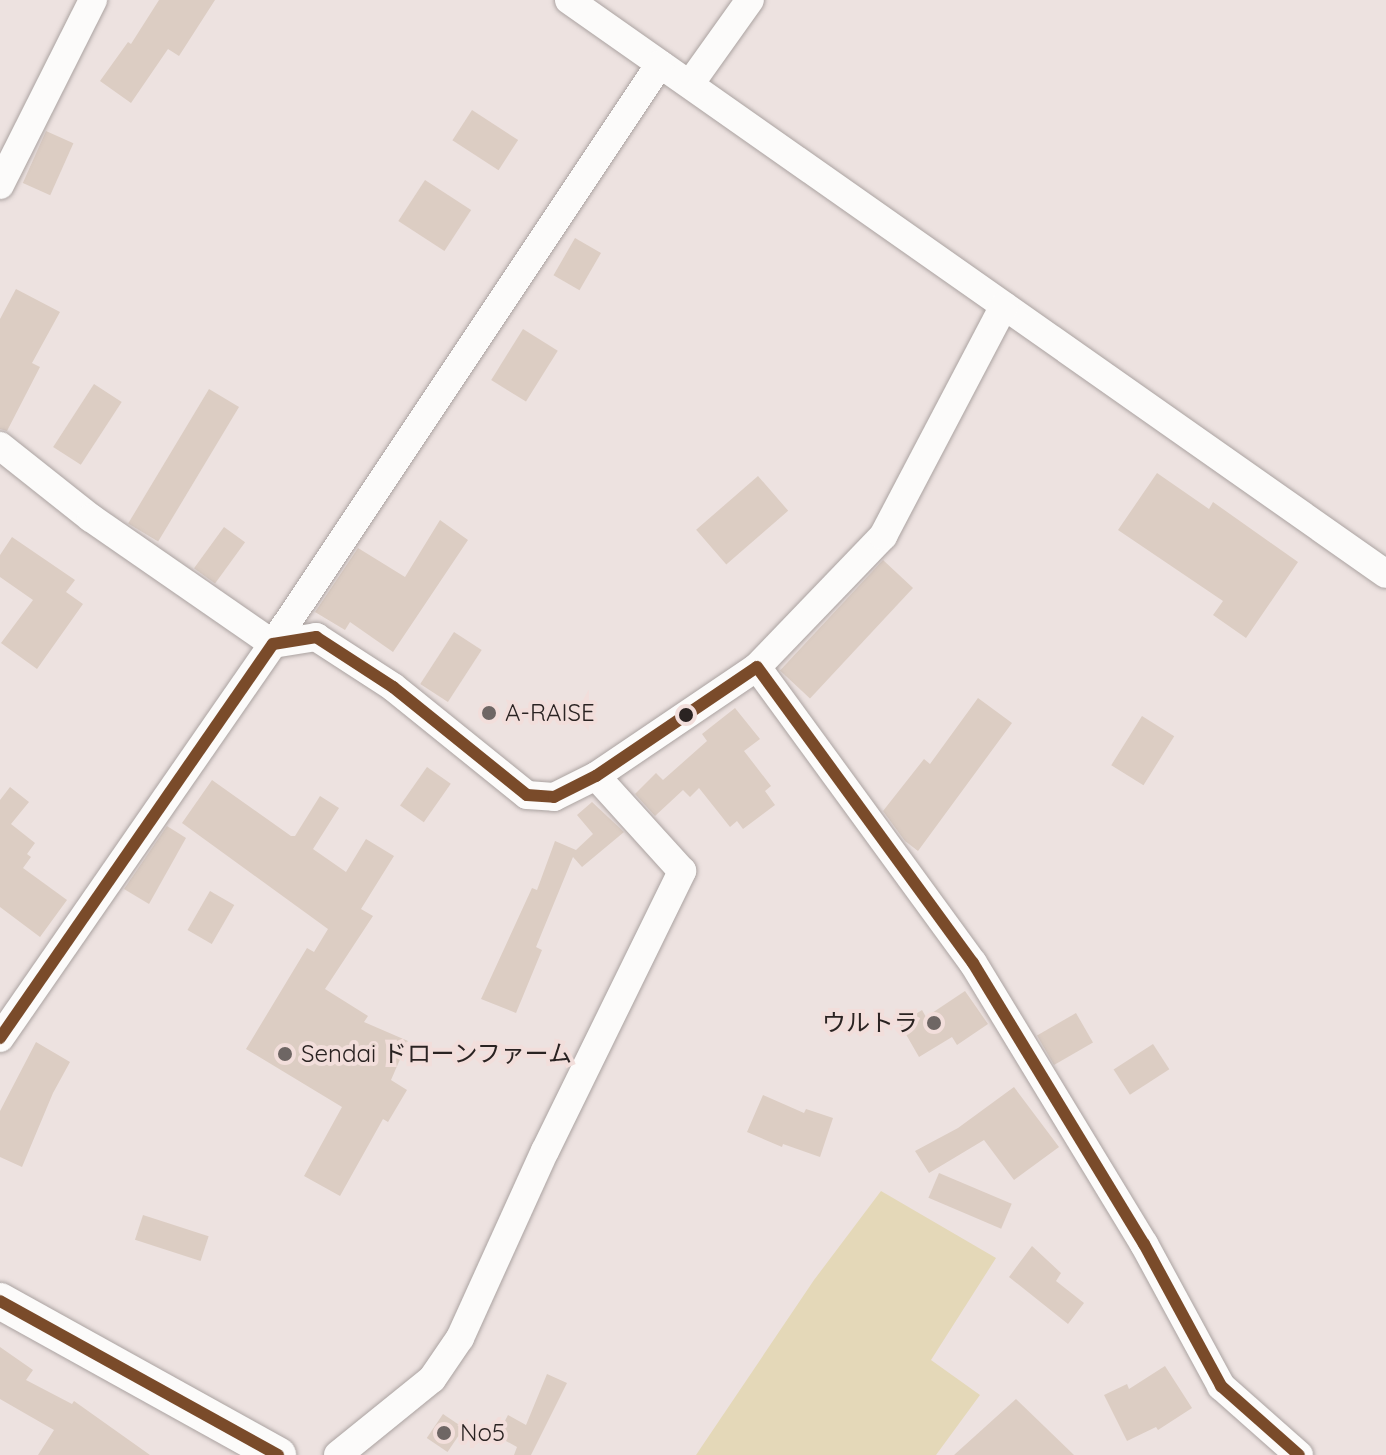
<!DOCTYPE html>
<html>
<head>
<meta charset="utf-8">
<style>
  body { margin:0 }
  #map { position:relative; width:1386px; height:1455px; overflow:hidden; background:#ede2e0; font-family:Quicksand,"Noto Sans JP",sans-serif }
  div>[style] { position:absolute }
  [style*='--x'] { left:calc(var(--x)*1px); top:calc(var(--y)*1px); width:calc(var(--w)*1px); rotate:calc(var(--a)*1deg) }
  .green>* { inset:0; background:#e4d8b8 }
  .building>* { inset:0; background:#dccdc3; transform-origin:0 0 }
  .roads { filter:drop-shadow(0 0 2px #aba3a1) drop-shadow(0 0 2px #aba3a1) }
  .minor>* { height:28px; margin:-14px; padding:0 14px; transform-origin:14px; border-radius:14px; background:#fcfbfa }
  .major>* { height:36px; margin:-18px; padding:0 18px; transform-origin:18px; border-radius:18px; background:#fcfbfa }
  .bus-1>* { height:12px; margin:-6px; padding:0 6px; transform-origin:6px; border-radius:6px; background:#7a4b2a }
  .dots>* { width:22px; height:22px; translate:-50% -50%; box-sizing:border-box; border:4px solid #f2dedb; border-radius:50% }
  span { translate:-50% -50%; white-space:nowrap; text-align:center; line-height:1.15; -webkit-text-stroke:8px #f2dedb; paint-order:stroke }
  .poi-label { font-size:24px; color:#2a2322 }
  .left { translate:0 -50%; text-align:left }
  .right { translate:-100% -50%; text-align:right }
</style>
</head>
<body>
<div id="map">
  <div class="green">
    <div style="clip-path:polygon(881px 1191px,996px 1258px,931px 1360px,980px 1395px,936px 1455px,696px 1455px,814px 1280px)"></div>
  </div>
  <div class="building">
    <div style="clip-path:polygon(159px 0,215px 0,179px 56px,168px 49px,131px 103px,100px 81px,128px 42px,131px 44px)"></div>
    <div style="left:472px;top:110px;width:55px;height:36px;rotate:33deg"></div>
    <div style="left:46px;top:131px;width:30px;height:57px;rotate:24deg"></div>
    <div style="left:425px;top:180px;width:55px;height:49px;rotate:33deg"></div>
    <div style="left:575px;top:238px;width:30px;height:43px;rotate:30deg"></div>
    <div style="clip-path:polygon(16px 289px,60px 312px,32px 363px,40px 367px,7px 431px,0 429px,0 319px)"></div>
    <div style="left:523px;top:329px;width:41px;height:60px;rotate:32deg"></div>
    <div style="left:94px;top:384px;width:33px;height:75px;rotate:33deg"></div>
    <div style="left:209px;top:389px;width:35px;height:157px;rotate:31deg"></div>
    <div style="clip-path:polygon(1157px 473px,1209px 509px,1213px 502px,1298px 562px,1246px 638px,1213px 615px,1223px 601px,1118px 530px)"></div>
    <div style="left:758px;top:476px;width:46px;height:82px;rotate:49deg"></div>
    <div style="clip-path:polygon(440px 520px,468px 540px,393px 652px,350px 622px,345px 630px,315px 612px,358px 548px,405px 577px)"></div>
    <div style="left:224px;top:527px;width:26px;height:51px;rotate:36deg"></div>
    <div style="clip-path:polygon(12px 537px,75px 580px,66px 592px,83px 604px,37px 669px,1px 643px,33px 600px,0 577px,0 555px)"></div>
    <div style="left:883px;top:560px;width:41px;height:151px;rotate:43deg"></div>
    <div style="left:454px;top:632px;width:33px;height:62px;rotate:33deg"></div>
    <div style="clip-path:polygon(978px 698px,1012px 723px,918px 851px,905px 841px,883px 811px,924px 759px,930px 764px)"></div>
    <div style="clip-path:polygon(735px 708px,760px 739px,744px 751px,771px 786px,765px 791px,775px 805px,743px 829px,737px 821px,730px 827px,699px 788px,690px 797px,683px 790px,655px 816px,635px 794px,656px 773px,663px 780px,707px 741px,702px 734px)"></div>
    <div style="left:1142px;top:716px;width:38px;height:58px;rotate:32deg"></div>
    <div style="left:427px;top:767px;width:29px;height:47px;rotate:35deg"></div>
    <div style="clip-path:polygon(212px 780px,291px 836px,295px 836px,320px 796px,339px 808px,313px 849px,346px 872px,366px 839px,394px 856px,361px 909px,373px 916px,325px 989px,368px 1016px,364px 1022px,408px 1041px,391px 1080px,407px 1090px,388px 1122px,383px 1119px,340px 1196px,304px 1176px,342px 1107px,246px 1049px,307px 948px,314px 952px,328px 929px,182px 823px)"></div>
    <div style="clip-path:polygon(10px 787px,29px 802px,11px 824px,35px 843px,27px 854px,31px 857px,23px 868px,67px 900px,40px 937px,0 907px,0 800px)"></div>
    <div style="clip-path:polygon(592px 802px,624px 832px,582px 867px,573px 857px,536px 947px,542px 950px,516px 1013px,481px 999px,532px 888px,537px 890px,555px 841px,576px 850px,593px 834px,577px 815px)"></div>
    <div style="clip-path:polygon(167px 826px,186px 838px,149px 904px,124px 889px)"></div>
    <div style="left:210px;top:891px;width:28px;height:45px;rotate:30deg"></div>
    <div style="clip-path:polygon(965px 991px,988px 1024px,957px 1045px,952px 1037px,919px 1057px,900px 1024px,922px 1010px,926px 1017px)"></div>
    <div style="left:1076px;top:1013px;width:34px;height:45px;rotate:60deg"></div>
    <div style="clip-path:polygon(36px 1042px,70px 1062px,53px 1093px,22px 1167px,0 1157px,0 1111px)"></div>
    <div style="left:1153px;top:1044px;width:30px;height:47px;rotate:57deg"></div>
    <div style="clip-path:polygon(1014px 1087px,1059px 1147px,1014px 1180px,984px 1140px,929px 1173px,915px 1151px,958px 1128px)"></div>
    <div style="clip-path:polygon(763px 1095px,804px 1113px,806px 1109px,833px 1118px,820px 1157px,783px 1144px,782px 1147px,747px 1132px)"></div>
    <div style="left:939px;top:1173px;width:79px;height:27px;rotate:23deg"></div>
    <div style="left:143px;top:1215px;width:69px;height:26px;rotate:18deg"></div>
    <div style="clip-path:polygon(1032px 1246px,1061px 1273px,1056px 1281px,1084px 1303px,1068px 1324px,1009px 1277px)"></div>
    <div style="clip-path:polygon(0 1347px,33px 1370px,26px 1380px,72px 1404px,74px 1401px,150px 1455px,38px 1455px,54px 1430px,0 1399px)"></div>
    <div style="clip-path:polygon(1165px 1366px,1192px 1408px,1158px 1430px,1156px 1427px,1127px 1441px,1104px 1395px,1127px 1384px,1129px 1389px)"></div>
    <div style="clip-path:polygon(547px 1374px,567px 1383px,531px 1455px,514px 1455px,517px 1447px,497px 1436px,508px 1415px,526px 1425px)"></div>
    <div style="clip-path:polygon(1016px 1399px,1074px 1455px,954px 1455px)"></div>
    <div style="left:443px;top:1414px;width:25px;height:29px;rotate:34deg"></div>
  </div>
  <div class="roads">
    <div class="minor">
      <div style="--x:569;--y:0;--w:998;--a:35.09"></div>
      <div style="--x:690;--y:84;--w:103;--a:-54.5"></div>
      <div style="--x:0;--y:185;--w:207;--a:-63.3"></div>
      <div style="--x:0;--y:446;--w:116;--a:38.4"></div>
      <div style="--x:91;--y:518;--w:221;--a:34.7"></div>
      <div style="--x:273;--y:644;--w:697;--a:-56.29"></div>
      <div style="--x:757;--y:667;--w:366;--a:53.9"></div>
      <div style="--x:973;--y:963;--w:329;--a:58.7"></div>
      <div style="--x:1144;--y:1244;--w:162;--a:61.5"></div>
      <div style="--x:1221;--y:1386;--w:104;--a:41.5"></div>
      <div style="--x:0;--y:1038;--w:479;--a:-55.3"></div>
      <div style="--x:273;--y:644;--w:44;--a:-9.2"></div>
      <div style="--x:316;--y:637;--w:92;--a:33"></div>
      <div style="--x:393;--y:687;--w:172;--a:38.9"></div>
      <div style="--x:527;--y:795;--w:27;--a:4"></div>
      <div style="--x:554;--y:797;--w:47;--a:-26.6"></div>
      <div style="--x:596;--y:776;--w:194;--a:-34.1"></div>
      <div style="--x:757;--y:667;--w:182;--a:-46.1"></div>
      <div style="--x:883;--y:536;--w:260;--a:-62.3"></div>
      <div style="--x:338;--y:1455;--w:121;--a:-39"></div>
      <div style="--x:432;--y:1379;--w:50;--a:-55.7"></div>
      <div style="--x:460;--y:1338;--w:205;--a:-65.6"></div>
      <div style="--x:545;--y:1151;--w:312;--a:-63.9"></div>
      <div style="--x:682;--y:871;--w:128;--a:-132.2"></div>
    </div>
    <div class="major">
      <div style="--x:0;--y:1301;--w:318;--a:29"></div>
    </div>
  </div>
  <div class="bus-1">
    <div style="--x:0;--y:1038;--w:479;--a:-55.3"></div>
    <div style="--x:273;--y:644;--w:44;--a:-9.2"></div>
    <div style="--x:316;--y:637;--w:92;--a:33"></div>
    <div style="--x:393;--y:687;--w:172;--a:38.9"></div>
    <div style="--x:527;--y:795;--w:27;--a:4"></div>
    <div style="--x:554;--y:797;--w:47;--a:-26.6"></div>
    <div style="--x:596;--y:776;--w:194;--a:-34.1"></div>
    <div style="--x:757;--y:667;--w:366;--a:53.9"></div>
    <div style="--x:973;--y:963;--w:329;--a:58.7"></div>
    <div style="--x:1144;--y:1244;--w:162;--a:61.5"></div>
    <div style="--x:1221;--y:1386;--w:104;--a:41.5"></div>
    <div style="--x:0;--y:1301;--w:318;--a:29"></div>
  </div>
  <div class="dots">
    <div style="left:489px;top:713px;background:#6e6664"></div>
    <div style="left:686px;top:715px;background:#2a2322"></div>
    <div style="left:934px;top:1023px;background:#6e6664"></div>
    <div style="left:285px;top:1054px;background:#6e6664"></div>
    <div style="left:444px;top:1433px;background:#6e6664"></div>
  </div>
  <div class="poi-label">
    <span class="left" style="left:505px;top:713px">A-RAISE</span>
    <span class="right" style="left:918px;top:1023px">ウルトラ</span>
    <span class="left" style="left:301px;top:1054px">Sendai ドローンファーム</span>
    <span class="left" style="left:460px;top:1433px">No5</span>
  </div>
</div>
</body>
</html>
